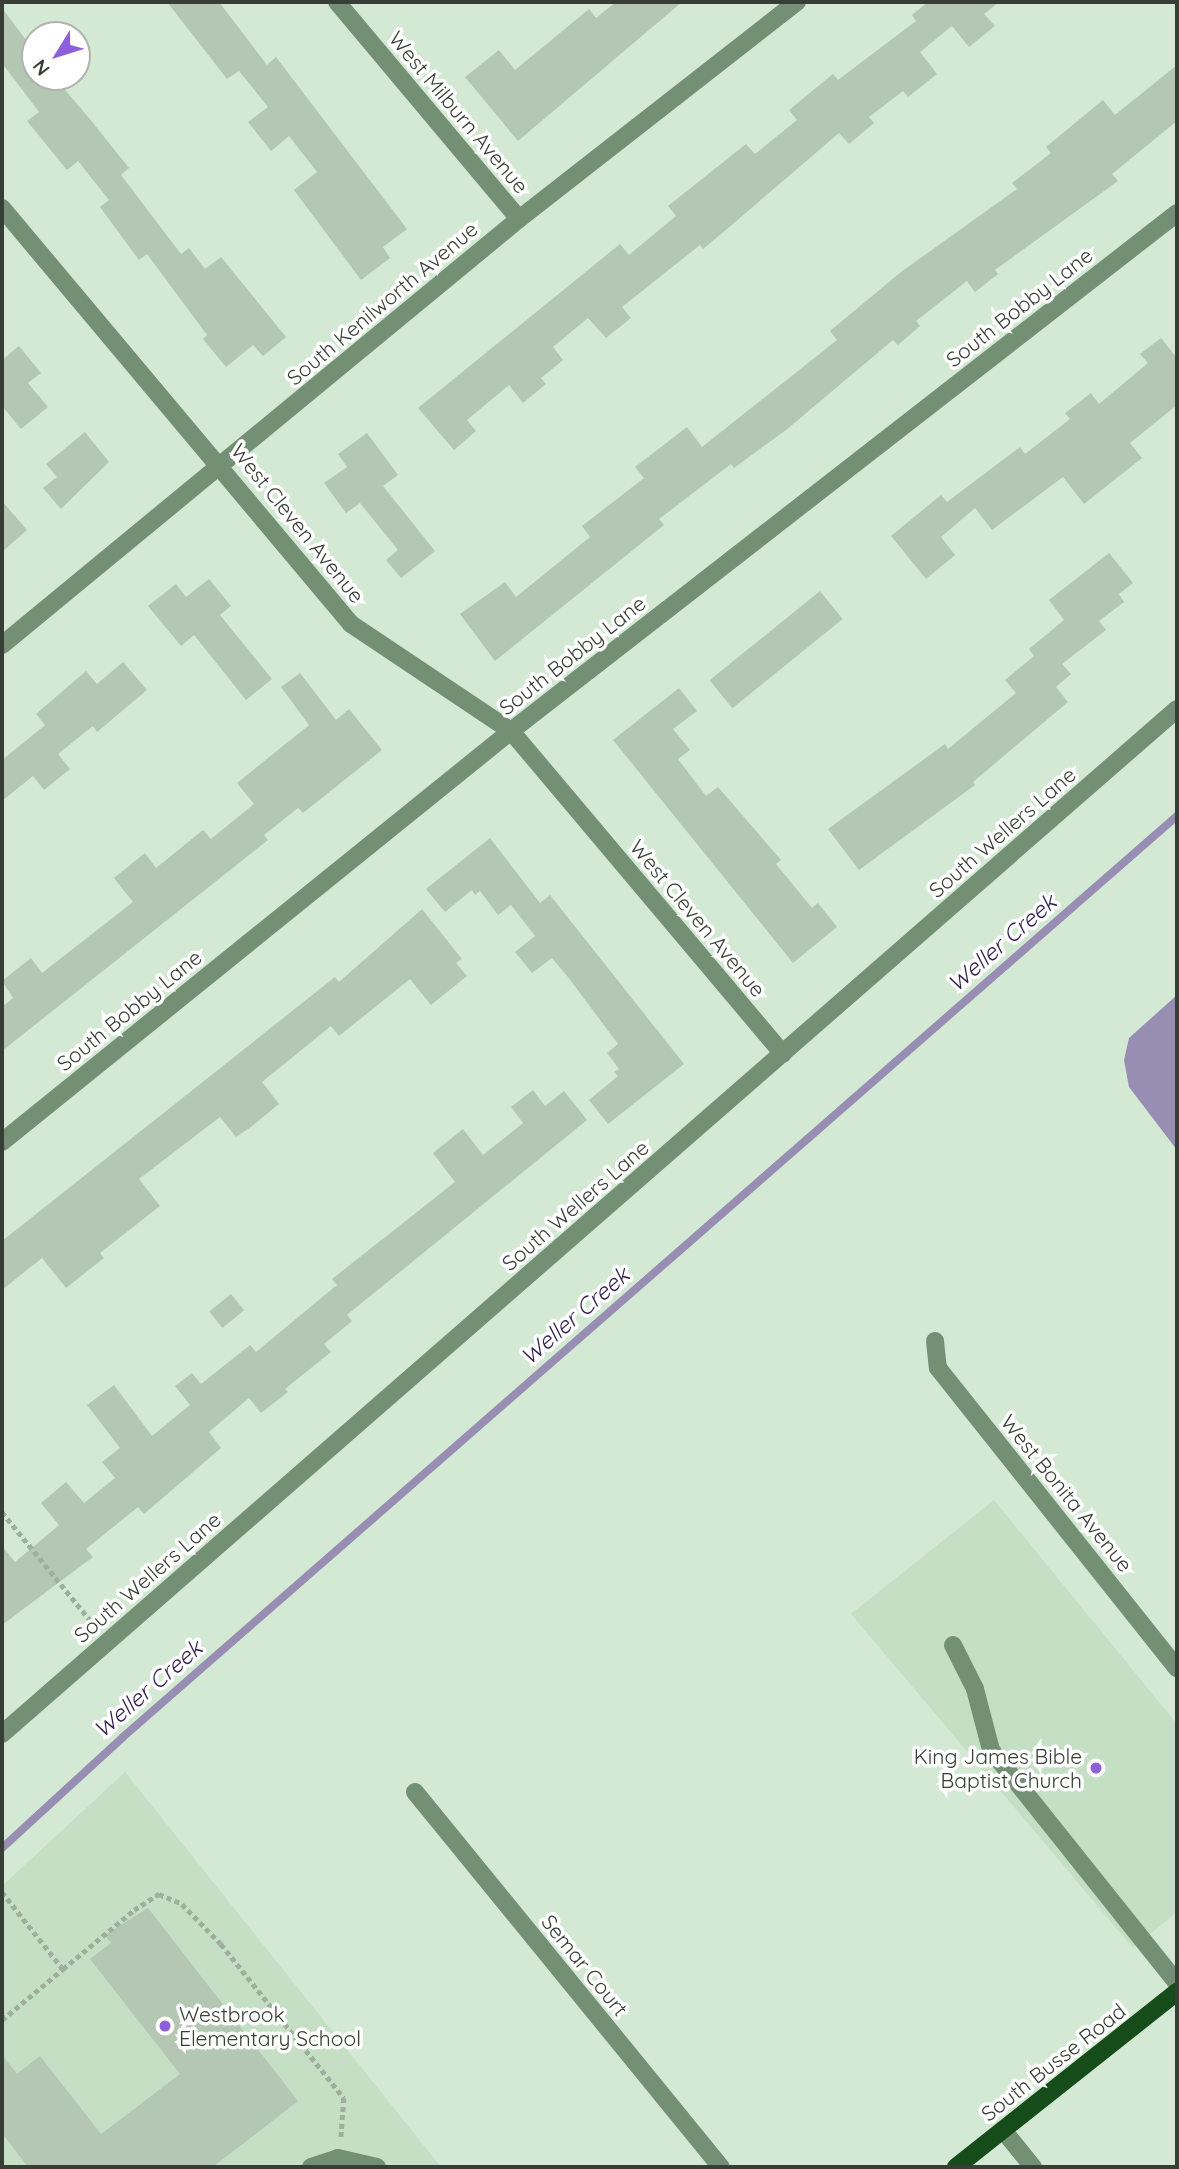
<!DOCTYPE html>
<html>
<head>
<meta charset="utf-8">
<style>
  body { margin:0 }
  #map { position:relative; width:1179px; height:2169px; overflow:hidden; background:#d4e9d4; font-family:Quicksand,sans-serif }
  div>[style] { position:absolute }
  [style*='--x'] { left:calc(var(--x)*1px); top:calc(var(--y)*1px); width:calc(var(--w)*1px); rotate:calc(var(--a)*1deg) }
  .built>* { inset:0; background:#c5dfc4 }
  .water>* { inset:0; background:#988db3 }
  .stream>* { height:8px; margin:-4px; padding:0 4px; transform-origin:4px; border-radius:4px; background:#988db3 }
  .building>* { inset:0; background:#b3c7b2; transform-origin:0 0 }
  .path>* { height:4.5px; margin-top:-2.25px; transform-origin:0; background:repeating-linear-gradient(90deg,#9faf9e 0 5px,transparent 0 8.5px) }
  .minor>* { height:18px; margin:-9px; padding:0 9px; transform-origin:9px; border-radius:9px; background:#749074 }
  .major>* { height:18px; margin:-9px; padding:0 9px; transform-origin:9px; border-radius:9px; background:#154c19 }
  .dots>* { width:19px; height:19px; translate:-50% -50%; box-sizing:border-box; border:4px solid #fff; border-radius:50% }
  span { translate:-50% -50%; white-space:nowrap; text-align:center; line-height:1.15; -webkit-text-stroke:7px #fff; paint-order:stroke }
  .street-label { font-size:21px; color:#363e35 }
  .poi-label { font-size:21px; color:#363e35 }
  .right { translate:-100% -50%; text-align:right }
  .left { translate:0 -50%; text-align:left }
  .water-label { font-size:23px; color:#301e4f; font-style:italic }
  .frame { position:absolute; inset:0; border:4px solid #363e35; pointer-events:none }
  .north { position:absolute; left:21px; top:21px; width:70px; height:70px; box-sizing:border-box; background:#fff; border:2px solid #afb2ae; border-radius:50%; rotate:232deg; font-size:19px; font-weight:700; line-height:28px; text-align:center; color:#363e35 }
  .north::after { content:''; display:block; margin:auto; width:24px; height:32px; background:#8d60da; clip-path:polygon(50% 0,100% 100%,50% 72%,0 100%) }
</style>
</head>
<body>
<div id="map">
  <div class="built">
    <div style="clip-path:polygon(994px 1500px,1177px 1724px,1177px 1912px,1133px 1948px,851px 1614px)"></div>
    <div style="clip-path:polygon(125px 1772px,441px 2167px,2px 2167px,2px 1886px)"></div>
  </div>
  <div class="water">
    <div style="clip-path:polygon(1177px 995px,1177px 1150px,1129px 1087px,1124px 1060px,1129px 1038px)"></div>
  </div>
  <div class="stream">
    <div style="--x:2;--y:1848;--w:164;--a:-42.5"></div>
    <div style="--x:123;--y:1737;--w:1400;--a:-41.15"></div>
  </div>
  <div class="building">
    <div style="clip-path:polygon(167px 2px,219px 2px,267px 65px,276px 57px,407px 229px,383px 247px,390px 258px,361px 280px,294px 190px,317px 172px,289px 136px,271px 151px,248px 122px,268px 107px,239px 71px,227px 79px)"></div>
    <div style="clip-path:polygon(616px 2px,682px 2px,518px 141px,465px 77px,499px 50px,515px 70px,589px 9px,596px 18px)"></div>
    <div style="clip-path:polygon(928px 2px,999px 2px,984px 14px,995px 26px,969px 47px,952px 26px,920px 52px,937px 74px,908px 97px,903px 91px,869px 117px,874px 123px,849px 144px,839px 133px,727px 229px,703px 249px,700px 245px,622px 307px,631px 318px,606px 338px,588px 318px,553px 347px,563px 360px,541px 378px,546px 384px,523px 403px,509px 385px,467px 420px,476px 431px,454px 450px,418px 408px,620px 244px,629px 255px,676px 216px,668px 206px,746px 144px,755px 154px,797px 120px,789px 110px,833px 74px,838px 80px,916px 21px,912px 15px)"></div>
    <div style="clip-path:polygon(2px 8px,35px 52px,35px 77px,54px 77px,89px 118px,129px 168px,121px 175px,181px 254px,189px 248px,205px 269px,221px 257px,286px 337px,263px 356px,253px 345px,226px 367px,203px 339px,207px 335px,147px 254px,139px 260px,100px 207px,109px 200px,78px 161px,67px 170px,27px 121px,39px 112px,2px 63px)"></div>
    <div style="clip-path:polygon(1177px 65px,1177px 121px,1112px 174px,1118px 181px,995px 270px,998px 274px,975px 292px,967px 281px,916px 321px,920px 326px,898px 345px,893px 340px,786px 430px,734px 468px,731px 464px,659px 519px,664px 525px,495px 661px,460px 614px,505px 582px,516px 597px,590px 537px,582px 526px,644px 478px,635px 467px,687px 427px,702px 447px,837px 340px,830px 331px,901px 272px,1017px 189px,1012px 183px,1051px 153px,1046px 147px,1103px 100px,1115px 115px)"></div>
    <div style="clip-path:polygon(1161px 338px,1177px 358px,1177px 405px,1130px 443px,1142px 458px,1084px 504px,1063px 477px,992px 530px,975px 508px,941px 537px,955px 555px,926px 579px,891px 536px,941px 495px,947px 502px,1020px 447px,1025px 454px,1070px 419px,1065px 413px,1091px 393px,1099px 404px,1148px 363px,1140px 354px)"></div>
    <div style="clip-path:polygon(19px 346px,41px 373px,28px 383px,48px 407px,21px 429px,2px 406px,2px 360px)"></div>
    <div style="clip-path:polygon(85px 432px,109px 462px,61px 509px,43px 488px,57px 477px,46px 464px)"></div>
    <div style="clip-path:polygon(367px 433px,398px 475px,383px 486px,435px 551px,401px 578px,386px 560px,398px 550px,360px 503px,346px 513px,324px 483px,347px 467px,338px 454px)"></div>
    <div style="clip-path:polygon(2px 501px,27px 530px,2px 552px)"></div>
    <div style="clip-path:polygon(1109px 553px,1133px 583px,1119px 594px,1124px 602px,1099px 621px,1106px 630px,1062px 664px,1071px 674px,1056px 687px,1068px 702px,973px 782px,975px 785px,859px 870px,828px 829px,945px 744px,948px 749px,1016px 693px,1005px 680px,1034px 656px,1029px 649px,1064px 620px,1049px 600px)"></div>
    <div style="clip-path:polygon(209px 579px,231px 606px,220px 615px,272px 679px,246px 700px,194px 635px,181px 646px,148px 606px,176px 584px,186px 597px)"></div>
    <div style="left:820px;top:591px;width:36px;height:142px;rotate:51deg"></div>
    <div style="clip-path:polygon(123px 662px,147px 690px,97px 732px,93px 726px,58px 754px,70px 769px,44px 790px,33px 776px,2px 801px,2px 760px,45px 725px,36px 714px,86px 671px,97px 684px)"></div>
    <div style="clip-path:polygon(300px 673px,336px 720px,349px 709px,382px 750px,303px 813px,298px 808px,264px 835px,268px 840px,2px 1051px,2px 1007px,13px 998px,2px 981px,31px 958px,42px 973px,133px 902px,114px 878px,145px 853px,156px 868px,203px 830px,211px 839px,254px 804px,237px 783px,309px 725px,281px 687px)"></div>
    <div style="clip-path:polygon(679px 688px,697px 711px,673px 729px,690px 750px,678px 759px,706px 796px,718px 787px,781px 860px,776px 864px,812px 908px,818px 903px,837px 927px,793px 963px,613px 740px)"></div>
    <div style="clip-path:polygon(490px 838px,540px 903px,550px 895px,684px 1064px,608px 1124px,589px 1100px,618px 1076px,614px 1072px,619px 1069px,607px 1053px,618px 1044px,568px 977px,552px 958px,532px 973px,515px 952px,535px 936px,511px 905px,498px 915px,480px 891px,475px 895px,472px 890px,445px 912px,426px 889px)"></div>
    <div style="clip-path:polygon(422px 909px,462px 959px,456px 963px,467px 976px,431px 1005px,410px 979px,339px 1036px,331px 1026px,262px 1082px,279px 1104px,251px 1127px,236px 1137px,220px 1117px,139px 1179px,160px 1206px,100px 1253px,104px 1258px,66px 1288px,42px 1258px,2px 1290px,2px 1241px,335px 977px,339px 982px)"></div>
    <div style="clip-path:polygon(533px 1090px,545px 1106px,564px 1091px,587px 1120px,347px 1315px,352px 1321px,324px 1344px,331px 1352px,285px 1389px,288px 1392px,261px 1413px,249px 1398px,209px 1432px,221px 1448px,144px 1514px,138px 1507px,86px 1549px,93px 1557px,2px 1625px,2px 1546px,15px 1562px,59px 1525px,41px 1503px,66px 1482px,84px 1503px,115px 1478px,102px 1462px,120px 1448px,87px 1405px,114px 1385px,152px 1436px,190px 1405px,175px 1386px,192px 1373px,201px 1384px,250px 1345px,256px 1352px,337px 1285px,332px 1279px,455px 1182px,433px 1153px,463px 1129px,483px 1155px,523px 1123px,511px 1107px)"></div>
    <div style="left:231px;top:1294px;width:21px;height:28px;rotate:51deg"></div>
    <div style="clip-path:polygon(148px 1908px,298px 2101px,213px 2167px,28px 2167px,2px 2133px,2px 2055px,17px 2074px,40px 2056px,101px 2134px,180px 2074px,90px 1959px,111px 1943px,105px 1935px)"></div>
  </div>
  <div class="path">
    <div style="--x:2;--y:1512;--w:146;--a:50.8"></div>
    <div style="--x:2;--y:1892;--w:98;--a:51.6"></div>
    <div style="--x:63;--y:1969;--w:92;--a:-39.7"></div>
    <div style="--x:134;--y:1910;--w:30;--a:-33"></div>
    <div style="--x:159;--y:1894;--w:25;--a:23"></div>
    <div style="--x:182;--y:1904;--w:56;--a:45.7"></div>
    <div style="--x:221;--y:1944;--w:197;--a:51.4"></div>
    <div style="--x:344;--y:2098;--w:42;--a:94.1"></div>
    <div style="--x:2;--y:2020;--w:80;--a:-39.9"></div>
  </div>
  <div class="minor">
    <div style="--x:337;--y:2;--w:283;--a:50"></div>
    <div style="--x:2;--y:208;--w:543;--a:50.01"></div>
    <div style="--x:351;--y:624;--w:192;--a:33.8"></div>
    <div style="--x:511;--y:731;--w:422;--a:49.9"></div>
    <div style="--x:2;--y:645;--w:670;--a:-39.49"></div>
    <div style="--x:519;--y:219;--w:353;--a:-38"></div>
    <div style="--x:2;--y:1142;--w:654;--a:-38.92"></div>
    <div style="--x:511;--y:731;--w:844;--a:-37.87"></div>
    <div style="--x:935;--y:1341;--w:27;--a:84"></div>
    <div style="--x:938;--y:1368;--w:384;--a:51.5"></div>
    <div style="--x:953;--y:1645;--w:49;--a:63.4"></div>
    <div style="--x:975;--y:1689;--w:63;--a:75.3"></div>
    <div style="--x:991;--y:1750;--w:298;--a:51.4"></div>
    <div style="--x:2;--y:1734;--w:1559;--a:-41.1"></div>
    <div style="--x:415;--y:1792;--w:484;--a:50.8"></div>
    <div style="--x:1003;--y:2130;--w:48;--a:51"></div>
    <div style="--x:311;--y:2167;--w:28;--a:-18"></div>
    <div style="--x:338;--y:2158;--w:40;--a:13"></div>
  </div>
  <div class="major">
    <div style="--x:956;--y:2167;--w:282;--a:-38.4"></div>
  </div>
  <div class="dots">
    <div style="left:1096px;top:1768px;background:#8d60da"></div>
    <div style="left:165px;top:2026px;background:#8d60da"></div>
  </div>
  <div class="street-label">
    <span style="left:459px;top:112px;rotate:50deg">West Milburn Avenue</span>
    <span style="left:382px;top:303px;rotate:-40deg">South Kenilworth Avenue</span>
    <span style="left:1019px;top:307px;rotate:-38deg">South Bobby Lane</span>
    <span style="left:298px;top:523px;rotate:51deg">West Cleven Avenue</span>
    <span style="left:572px;top:655px;rotate:-38deg">South Bobby Lane</span>
    <span style="left:1002px;top:832px;rotate:-41deg">South Wellers Lane</span>
    <span style="left:698px;top:918px;rotate:50deg">West Cleven Avenue</span>
    <span style="left:129px;top:1010px;rotate:-39deg">South Bobby Lane</span>
    <span style="left:575px;top:1205px;rotate:-41deg">South Wellers Lane</span>
    <span style="left:1067px;top:1493px;rotate:51deg">West Bonita Avenue</span>
    <span style="left:147px;top:1577px;rotate:-41deg">South Wellers Lane</span>
    <span style="left:585px;top:1965px;rotate:51deg">Semar Court</span>
    <span style="left:1053px;top:2062px;rotate:-38deg">South Busse Road</span>
  </div>
  <div class="poi-label">
    <span class="right" style="left:1082px;top:1768px">King James Bible<br>Baptist Church</span>
    <span class="left" style="left:179px;top:2026px">Westbrook<br>Elementary School</span>
  </div>
  <div class="water-label">
    <span style="left:1002px;top:943px;rotate:-41deg">Weller Creek</span>
    <span style="left:575px;top:1316px;rotate:-41deg">Weller Creek</span>
    <span style="left:148px;top:1689px;rotate:-41deg">Weller Creek</span>
  </div>
  <div class="frame"></div>
  <div class="north">N</div>
</div>
</body>
</html>
